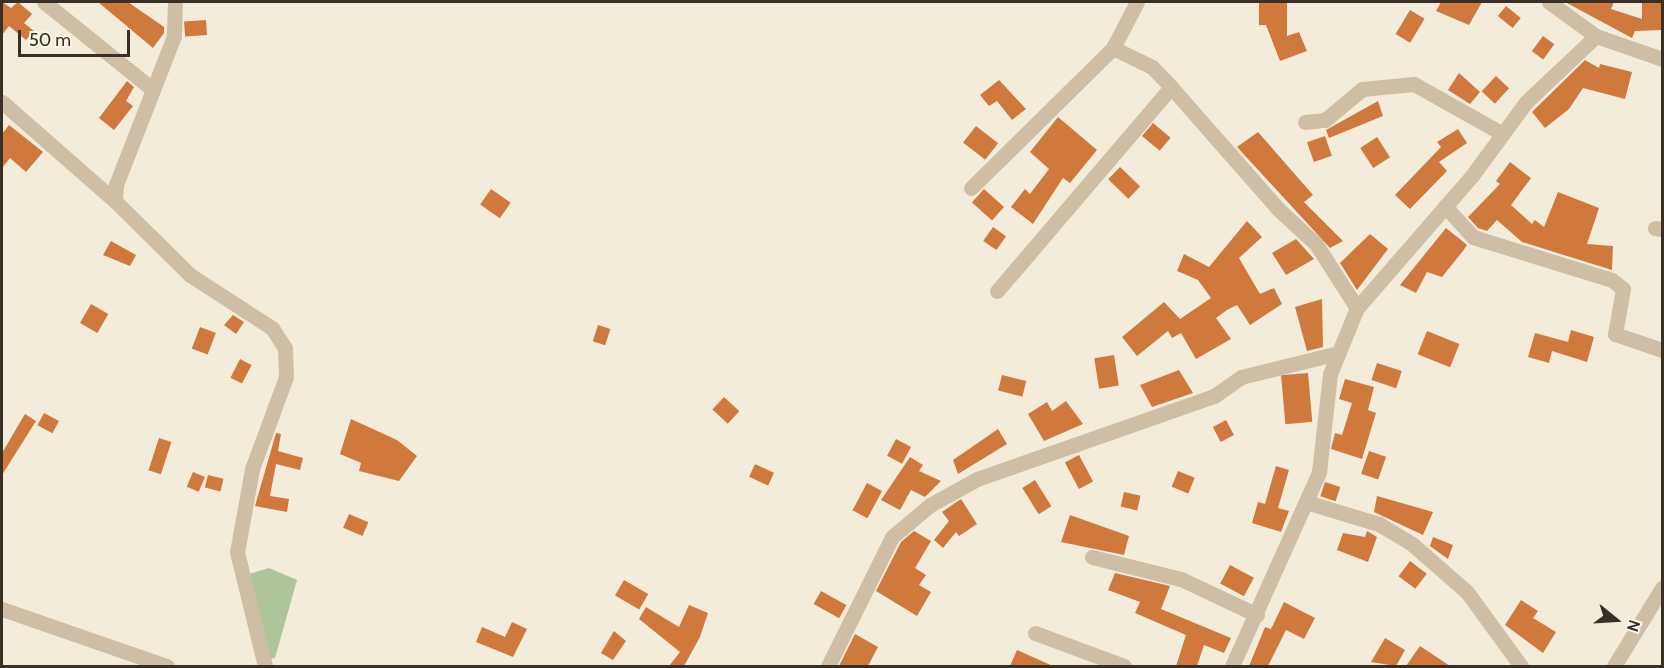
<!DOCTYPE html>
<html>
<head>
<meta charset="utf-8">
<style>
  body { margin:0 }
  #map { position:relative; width:1664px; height:668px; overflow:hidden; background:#f4ecdb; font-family:Cabin,sans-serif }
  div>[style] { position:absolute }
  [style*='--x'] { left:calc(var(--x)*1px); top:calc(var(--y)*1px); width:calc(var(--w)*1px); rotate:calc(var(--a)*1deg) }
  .green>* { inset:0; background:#aec499 }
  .building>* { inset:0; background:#cf793d; transform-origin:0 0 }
  .street>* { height:15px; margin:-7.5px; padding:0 7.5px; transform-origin:7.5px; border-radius:7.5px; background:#cdbea5 }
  span { translate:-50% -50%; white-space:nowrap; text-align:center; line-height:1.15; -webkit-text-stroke:5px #fbf5e7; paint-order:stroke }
  .frame { position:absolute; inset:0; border:3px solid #382f27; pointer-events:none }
  .north { position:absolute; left:1586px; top:590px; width:60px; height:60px; -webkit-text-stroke:4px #fbf5e7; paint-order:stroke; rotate:108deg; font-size:16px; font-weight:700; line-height:24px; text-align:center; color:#382f27 }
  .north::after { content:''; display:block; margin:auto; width:21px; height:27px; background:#382f27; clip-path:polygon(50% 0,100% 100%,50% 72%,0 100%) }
  .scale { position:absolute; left:18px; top:30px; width:112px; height:27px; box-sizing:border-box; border:3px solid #382f27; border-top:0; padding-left:8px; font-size:18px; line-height:21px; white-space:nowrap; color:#382f27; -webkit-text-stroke:4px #fbf5e7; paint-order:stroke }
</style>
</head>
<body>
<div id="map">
  <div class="green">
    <div style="clip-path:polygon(269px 568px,297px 580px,275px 658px,269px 659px,249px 574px)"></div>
  </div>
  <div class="building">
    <div style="clip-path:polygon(2px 2px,11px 8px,18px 2px,32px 14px,24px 23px,34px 31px,26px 40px,9px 26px,2px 35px)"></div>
    <div style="clip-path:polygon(98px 2px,128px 2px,164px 27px,164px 33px,153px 48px)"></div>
    <div style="clip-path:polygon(1287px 2px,1287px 36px,1299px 32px,1307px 51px,1280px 61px,1266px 25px,1259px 25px,1259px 3px)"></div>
    <div style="clip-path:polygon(1441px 2px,1482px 2px,1469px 25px,1436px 11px)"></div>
    <div style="clip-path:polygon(1565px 2px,1614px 2px,1611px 9px,1642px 19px,1642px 2px,1662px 2px,1662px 30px,1635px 31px,1632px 38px)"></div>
    <div style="left:1506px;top:6px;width:19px;height:13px;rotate:39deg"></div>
    <div style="left:1410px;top:10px;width:17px;height:28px;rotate:31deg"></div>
    <div style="left:206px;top:20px;width:15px;height:22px;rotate:86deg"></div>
    <div style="left:1543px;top:36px;width:14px;height:19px;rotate:36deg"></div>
    <div style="clip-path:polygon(1585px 60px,1599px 68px,1600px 64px,1632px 72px,1625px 99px,1583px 88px,1569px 109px,1545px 128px,1532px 112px)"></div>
    <div style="clip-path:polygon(1459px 73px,1480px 92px,1470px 104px,1448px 90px)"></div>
    <div style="left:1496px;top:76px;width:18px;height:21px;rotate:43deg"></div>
    <div style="clip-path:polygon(999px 80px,1026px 109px,1012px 120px,997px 101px,989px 106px,980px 95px)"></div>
    <div style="clip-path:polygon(127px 81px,134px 87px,126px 101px,133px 106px,114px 130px,99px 118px)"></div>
    <div style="clip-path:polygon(1378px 101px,1383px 116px,1329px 138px,1326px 130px)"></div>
    <div style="clip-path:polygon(1058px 117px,1097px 150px,1070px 183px,1063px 178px,1033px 224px,1011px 207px,1025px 189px,1030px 194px,1049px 169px,1030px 152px)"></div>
    <div style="left:1153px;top:123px;width:23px;height:17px;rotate:40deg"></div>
    <div style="clip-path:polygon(9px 125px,43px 152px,26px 172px,10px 158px,2px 168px,2px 134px)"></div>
    <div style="left:976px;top:126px;width:28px;height:21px;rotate:38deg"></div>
    <div style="clip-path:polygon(1458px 129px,1467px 143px,1439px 162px,1447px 171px,1410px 209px,1395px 195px,1441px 147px,1437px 142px)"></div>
    <div style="clip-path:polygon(1258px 132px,1313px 195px,1304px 202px,1343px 241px,1330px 248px,1237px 147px)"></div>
    <div style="left:1325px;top:136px;width:21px;height:19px;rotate:71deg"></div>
    <div style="left:1377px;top:137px;width:24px;height:20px;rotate:57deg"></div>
    <div style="clip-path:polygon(1510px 162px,1531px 178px,1511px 205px,1532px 224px,1535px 220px,1544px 227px,1558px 192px,1599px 208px,1587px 244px,1613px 246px,1612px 270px,1522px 242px,1497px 220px,1487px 231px,1478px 228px,1468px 217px,1500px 184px,1496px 181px)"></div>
    <div style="left:1120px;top:167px;width:28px;height:17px;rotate:44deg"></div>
    <div style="left:491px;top:189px;width:24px;height:19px;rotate:35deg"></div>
    <div style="left:984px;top:189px;width:27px;height:18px;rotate:42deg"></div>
    <div style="clip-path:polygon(1247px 221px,1262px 237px,1239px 258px,1260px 294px,1274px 288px,1282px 304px,1250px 325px,1237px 305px,1227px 310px,1216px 318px,1231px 339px,1196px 359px,1181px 333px,1172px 338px,1168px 331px,1137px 356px,1122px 337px,1164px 302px,1180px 319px,1211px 298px,1198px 280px,1177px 271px,1184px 254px,1209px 267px)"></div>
    <div style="left:993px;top:227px;width:16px;height:17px;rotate:35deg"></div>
    <div style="clip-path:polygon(1446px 228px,1467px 245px,1463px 251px,1442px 277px,1427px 272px,1416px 293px,1400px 285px)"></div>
    <div style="clip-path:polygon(1370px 234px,1388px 249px,1357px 290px,1340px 263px)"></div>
    <div style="clip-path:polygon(1296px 239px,1314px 259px,1286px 275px,1272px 253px)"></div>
    <div style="clip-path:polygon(111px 241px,136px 255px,130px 266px,103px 255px)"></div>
    <div style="clip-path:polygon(1322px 299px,1323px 347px,1307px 351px,1295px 307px)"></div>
    <div style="left:91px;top:304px;width:20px;height:22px;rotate:30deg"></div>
    <div style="clip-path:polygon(233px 315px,244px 322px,236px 334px,224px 325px)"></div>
    <div style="left:598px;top:325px;width:13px;height:17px;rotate:18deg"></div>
    <div style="left:200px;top:327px;width:17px;height:23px;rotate:21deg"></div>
    <div style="clip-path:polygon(1571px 330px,1594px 337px,1587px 362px,1552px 351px,1549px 363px,1528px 357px,1535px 333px,1568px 342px)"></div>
    <div style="left:1427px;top:331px;width:35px;height:25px;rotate:22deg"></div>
    <div style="left:1114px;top:355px;width:31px;height:20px;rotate:81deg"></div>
    <div style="left:240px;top:359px;width:13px;height:21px;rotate:27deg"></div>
    <div style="left:1377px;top:363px;width:26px;height:18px;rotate:18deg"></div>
    <div style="clip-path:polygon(1179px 370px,1193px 393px,1152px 407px,1140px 385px)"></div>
    <div style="left:1308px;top:373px;width:49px;height:27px;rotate:85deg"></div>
    <div style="left:1002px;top:375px;width:25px;height:16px;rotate:14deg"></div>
    <div style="clip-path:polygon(1345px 379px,1374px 387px,1368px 410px,1376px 413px,1362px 459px,1331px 449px,1335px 433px,1342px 435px,1352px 403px,1339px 399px)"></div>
    <div style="left:724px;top:397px;width:21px;height:17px;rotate:43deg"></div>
    <div style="clip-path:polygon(1066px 401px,1083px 424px,1044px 441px,1028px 414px,1047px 402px,1052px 411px)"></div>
    <div style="left:44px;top:413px;width:17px;height:14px;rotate:28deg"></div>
    <div style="clip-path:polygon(25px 414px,36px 421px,2px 475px,2px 453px)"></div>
    <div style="clip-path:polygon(351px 419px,397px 440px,417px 456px,399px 481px,359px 471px,361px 463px,340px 454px)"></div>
    <div style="left:1226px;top:420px;width:17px;height:15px;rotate:62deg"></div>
    <div style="clip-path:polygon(998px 429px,1007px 444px,958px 474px,953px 460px)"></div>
    <div style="clip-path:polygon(276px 433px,281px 434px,278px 451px,303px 458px,300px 470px,276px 464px,270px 496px,289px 499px,287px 512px,255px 506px)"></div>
    <div style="left:159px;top:438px;width:13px;height:34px;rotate:18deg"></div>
    <div style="left:896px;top:439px;width:17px;height:19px;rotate:28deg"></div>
    <div style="left:1369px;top:451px;width:18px;height:24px;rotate:19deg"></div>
    <div style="left:1079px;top:455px;width:30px;height:16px;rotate:62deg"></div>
    <div style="clip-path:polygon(910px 457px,923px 465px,919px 471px,941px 481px,925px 497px,911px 490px,900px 510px,881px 500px)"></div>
    <div style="left:755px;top:464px;width:21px;height:14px;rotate:25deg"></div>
    <div style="clip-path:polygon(1276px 466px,1289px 470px,1278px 508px,1289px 511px,1281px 532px,1252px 523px,1258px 502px,1265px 504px)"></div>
    <div style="left:1178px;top:471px;width:18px;height:17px;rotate:22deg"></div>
    <div style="left:193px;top:472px;width:13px;height:16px;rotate:23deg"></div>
    <div style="left:208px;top:475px;width:16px;height:13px;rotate:14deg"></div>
    <div style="left:1035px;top:480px;width:31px;height:15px;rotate:58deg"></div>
    <div style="left:1325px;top:482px;width:16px;height:15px;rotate:18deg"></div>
    <div style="left:867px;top:483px;width:17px;height:31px;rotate:28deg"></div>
    <div style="left:1124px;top:492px;width:17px;height:15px;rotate:13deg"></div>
    <div style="clip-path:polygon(1377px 496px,1433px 512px,1423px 535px,1374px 512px)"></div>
    <div style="clip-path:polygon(961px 499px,977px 524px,959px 536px,956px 532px,943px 548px,934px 540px,949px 521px,942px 512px)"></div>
    <div style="left:349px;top:514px;width:21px;height:15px;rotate:23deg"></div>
    <div style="clip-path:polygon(1070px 515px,1129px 536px,1124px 555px,1061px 542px)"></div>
    <div style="clip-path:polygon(914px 531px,931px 541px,915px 568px,926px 575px,919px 585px,931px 592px,917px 616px,876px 591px,901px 542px)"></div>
    <div style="clip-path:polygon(1367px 531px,1377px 537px,1368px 562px,1337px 550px,1343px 533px,1365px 537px)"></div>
    <div style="clip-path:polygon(1433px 537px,1453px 545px,1448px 559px,1430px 546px)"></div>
    <div style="left:1410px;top:561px;width:21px;height:19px;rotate:37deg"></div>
    <div style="left:1230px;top:565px;width:27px;height:21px;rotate:28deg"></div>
    <div style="clip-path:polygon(1115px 573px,1170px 586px,1161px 609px,1231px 638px,1224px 653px,1204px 645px,1197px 666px,1176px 666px,1186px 635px,1135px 613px,1140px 602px,1108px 590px)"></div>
    <div style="left:624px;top:580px;width:28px;height:18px;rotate:30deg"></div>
    <div style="left:821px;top:591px;width:29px;height:15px;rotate:29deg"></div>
    <div style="clip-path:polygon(1521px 600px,1538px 611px,1533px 618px,1556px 632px,1543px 653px,1505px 625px)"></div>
    <div style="clip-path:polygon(1284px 602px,1315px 618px,1304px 639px,1286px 630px,1268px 666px,1249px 666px,1265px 627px,1271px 629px)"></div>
    <div style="clip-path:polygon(689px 605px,708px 613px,700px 637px,684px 666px,669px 666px,680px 652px,639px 619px,646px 607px,679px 627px)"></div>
    <div style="clip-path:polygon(512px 622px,527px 629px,513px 657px,476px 642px,482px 627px,505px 637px)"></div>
    <div style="clip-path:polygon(614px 631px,626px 641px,613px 660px,601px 653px)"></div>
    <div style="clip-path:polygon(855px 634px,878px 647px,868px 666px,839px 666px)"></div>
    <div style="clip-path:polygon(1385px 638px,1405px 650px,1396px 666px,1371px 662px)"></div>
    <div style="clip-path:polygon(1420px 646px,1450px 666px,1406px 666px)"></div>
    <div style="clip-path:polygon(1017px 650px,1053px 666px,1010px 666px)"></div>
  </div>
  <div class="street">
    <div style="--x:44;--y:2;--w:137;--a:38.8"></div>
    <div style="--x:175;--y:2;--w:34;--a:92"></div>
    <div style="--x:174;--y:36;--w:160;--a:111.3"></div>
    <div style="--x:116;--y:185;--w:16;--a:94"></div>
    <div style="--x:115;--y:201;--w:105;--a:44.6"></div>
    <div style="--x:190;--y:275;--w:98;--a:32.9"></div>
    <div style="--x:272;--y:328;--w:24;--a:57"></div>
    <div style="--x:285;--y:348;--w:29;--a:88"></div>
    <div style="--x:286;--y:377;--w:98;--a:110.3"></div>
    <div style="--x:252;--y:469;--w:84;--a:100.2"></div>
    <div style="--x:237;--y:552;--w:117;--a:76.2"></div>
    <div style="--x:1137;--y:2;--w:52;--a:117.6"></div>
    <div style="--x:1113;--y:48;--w:43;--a:26"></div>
    <div style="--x:1152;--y:67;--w:28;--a:46"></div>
    <div style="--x:1171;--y:87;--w:162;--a:48.7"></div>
    <div style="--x:1278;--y:209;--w:52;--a:42.6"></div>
    <div style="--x:1316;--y:244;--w:76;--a:57.4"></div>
    <div style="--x:1549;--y:2;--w:58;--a:35.9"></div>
    <div style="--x:2;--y:102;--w:150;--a:41.2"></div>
    <div style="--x:1305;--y:122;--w:20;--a:-6"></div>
    <div style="--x:1325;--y:120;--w:48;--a:-40"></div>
    <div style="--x:1362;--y:89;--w:52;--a:-5.5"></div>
    <div style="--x:1414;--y:84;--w:102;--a:29.3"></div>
    <div style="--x:971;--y:188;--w:199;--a:-44.6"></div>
    <div style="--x:1445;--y:206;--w:42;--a:47.9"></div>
    <div style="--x:1473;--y:237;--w:145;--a:17.2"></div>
    <div style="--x:1612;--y:280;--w:14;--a:39"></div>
    <div style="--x:1623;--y:289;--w:46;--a:100.1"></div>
    <div style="--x:1615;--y:334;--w:50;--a:18.8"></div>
    <div style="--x:1655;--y:228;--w:7;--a:8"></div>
    <div style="--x:997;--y:291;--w:268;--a:-49.5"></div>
    <div style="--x:1306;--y:502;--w:76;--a:16.8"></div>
    <div style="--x:1379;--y:524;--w:39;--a:31"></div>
    <div style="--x:1412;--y:544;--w:73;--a:41.1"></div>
    <div style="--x:1467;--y:592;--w:92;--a:53.9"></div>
    <div style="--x:1092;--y:557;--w:92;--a:13.9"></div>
    <div style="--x:1181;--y:579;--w:84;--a:25.3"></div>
    <div style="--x:2;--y:609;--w:175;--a:19.1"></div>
    <div style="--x:1035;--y:633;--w:95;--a:20.3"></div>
    <div style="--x:828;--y:666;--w:144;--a:-63.6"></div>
    <div style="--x:892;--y:537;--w:50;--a:-40.1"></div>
    <div style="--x:930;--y:505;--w:54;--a:-29"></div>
    <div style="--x:977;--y:479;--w:251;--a:-19.3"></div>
    <div style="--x:1214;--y:396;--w:33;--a:-35"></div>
    <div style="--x:1241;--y:377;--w:100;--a:-13.9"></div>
    <div style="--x:1232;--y:666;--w:213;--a:-65.8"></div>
    <div style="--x:1319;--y:472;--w:99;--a:-83.6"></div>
    <div style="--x:1330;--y:374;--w:71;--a:-67.8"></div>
    <div style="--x:1357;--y:308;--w:174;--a:-49"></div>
    <div style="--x:1471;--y:177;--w:93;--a:-53.7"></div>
    <div style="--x:1526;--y:102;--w:96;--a:-43.3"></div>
    <div style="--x:1596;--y:36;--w:70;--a:19.2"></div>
    <div style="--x:1614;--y:666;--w:92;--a:-58.4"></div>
  </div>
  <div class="frame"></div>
  <div class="north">N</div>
  <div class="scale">50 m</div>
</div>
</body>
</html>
